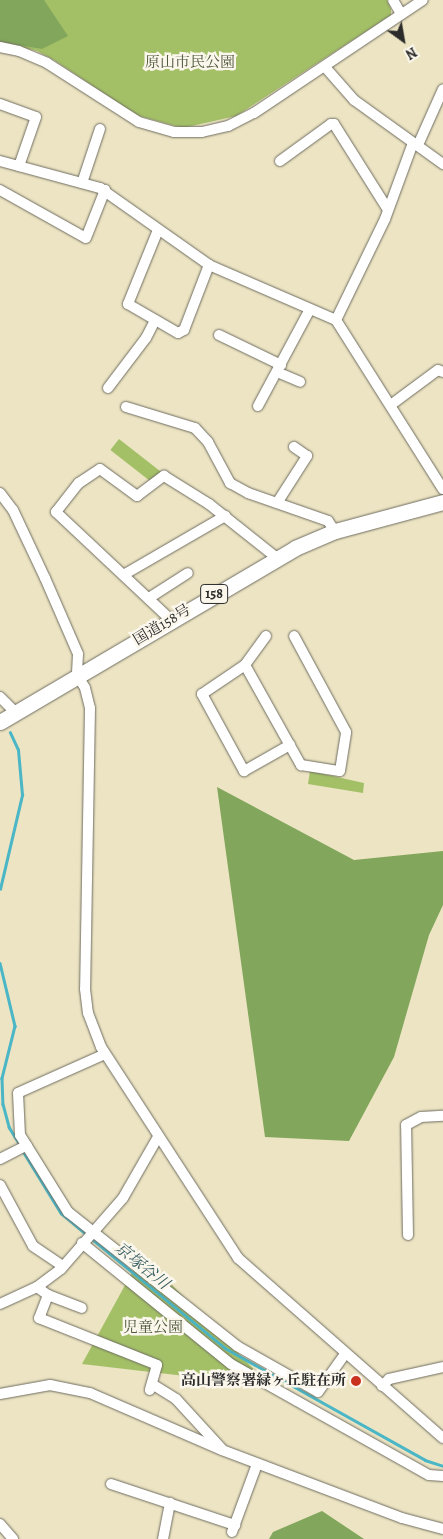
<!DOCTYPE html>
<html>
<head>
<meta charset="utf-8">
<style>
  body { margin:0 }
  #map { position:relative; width:443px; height:1539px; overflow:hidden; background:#ece4c3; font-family:Alegreya,"Noto Serif JP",serif }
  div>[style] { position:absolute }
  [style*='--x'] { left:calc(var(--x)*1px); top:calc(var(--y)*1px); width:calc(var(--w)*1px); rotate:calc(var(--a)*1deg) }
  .green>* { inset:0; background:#a3c067; transform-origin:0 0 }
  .forest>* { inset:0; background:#82a65c }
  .stream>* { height:2.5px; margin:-1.25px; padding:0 1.25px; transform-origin:1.25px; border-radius:1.25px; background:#4ab6c6 }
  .roads { filter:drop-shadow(0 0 1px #6f6c60) drop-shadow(0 0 1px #6f6c60) }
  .minor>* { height:10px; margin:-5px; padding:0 5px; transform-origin:5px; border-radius:5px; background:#fff }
  .highway>* { height:15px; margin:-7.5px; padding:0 7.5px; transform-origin:7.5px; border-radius:7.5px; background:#fff }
  .dots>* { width:14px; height:14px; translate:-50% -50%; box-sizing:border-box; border:2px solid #fbf7ec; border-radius:50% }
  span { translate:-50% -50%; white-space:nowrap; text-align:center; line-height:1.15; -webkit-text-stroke:5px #fbf7ec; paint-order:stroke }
  .shield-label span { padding:1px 4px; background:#fbf7ec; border:1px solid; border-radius:4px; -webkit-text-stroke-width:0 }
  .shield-label { font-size:14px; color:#2b2b2b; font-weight:700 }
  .park-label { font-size:15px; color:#4f583d }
  .street-label { font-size:15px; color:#2b2b2b }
  .poi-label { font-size:15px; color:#2b2b2b; font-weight:700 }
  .right { translate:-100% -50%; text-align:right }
  .water-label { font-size:16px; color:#365c61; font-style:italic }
  .north { position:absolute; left:378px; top:15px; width:50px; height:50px; -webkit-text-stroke:4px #fbf7ec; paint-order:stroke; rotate:148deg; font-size:14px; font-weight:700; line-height:20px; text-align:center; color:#2b2b2b }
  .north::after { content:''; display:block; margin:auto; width:18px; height:22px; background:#2b2b2b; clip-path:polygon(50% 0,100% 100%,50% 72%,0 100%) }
</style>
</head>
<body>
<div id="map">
  <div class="green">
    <div style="clip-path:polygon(0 0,387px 0,391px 9px,391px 15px,236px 116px,183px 128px,136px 115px,54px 60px,37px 51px,0 42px)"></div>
    <div style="left:119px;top:439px;width:54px;height:14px;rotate:38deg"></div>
    <div style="clip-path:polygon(310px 771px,364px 783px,363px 793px,308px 784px)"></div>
    <div style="clip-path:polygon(142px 1254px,270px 1386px,82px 1364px)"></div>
  </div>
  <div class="forest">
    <div style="clip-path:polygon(0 0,44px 0,68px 36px,42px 49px,0 42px)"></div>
    <div style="clip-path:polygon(217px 787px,354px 860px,443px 851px,443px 905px,429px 935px,394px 1057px,349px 1141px,265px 1137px)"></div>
    <div style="clip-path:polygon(322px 1511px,364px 1539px,269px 1539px,273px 1532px)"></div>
  </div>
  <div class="stream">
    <div style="--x:0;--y:889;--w:97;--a:-76.8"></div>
    <div style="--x:22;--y:795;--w:45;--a:-95.1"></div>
    <div style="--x:18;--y:750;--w:19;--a:-115"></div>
    <div style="--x:0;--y:963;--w:65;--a:76.6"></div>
    <div style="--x:15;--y:1026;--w:54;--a:104"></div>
    <div style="--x:2;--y:1078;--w:26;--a:88"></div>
    <div style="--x:3;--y:1104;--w:24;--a:75"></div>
    <div style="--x:9;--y:1127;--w:22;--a:58"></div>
    <div style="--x:23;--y:1151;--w:73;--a:58.5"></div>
    <div style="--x:61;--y:1213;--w:34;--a:40"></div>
    <div style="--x:92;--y:1239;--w:172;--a:39.3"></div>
    <div style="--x:225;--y:1348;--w:229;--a:29.2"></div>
    <div style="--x:425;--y:1460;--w:19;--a:18"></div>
  </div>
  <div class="roads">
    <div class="minor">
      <div style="--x:393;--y:0;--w:16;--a:60"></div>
      <div style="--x:0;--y:47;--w:19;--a:12"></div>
      <div style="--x:19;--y:51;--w:30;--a:23"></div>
      <div style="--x:47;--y:63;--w:109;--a:32.7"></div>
      <div style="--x:139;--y:122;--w:36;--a:16"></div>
      <div style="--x:174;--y:132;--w:28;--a:0"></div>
      <div style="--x:202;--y:132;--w:27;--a:-13"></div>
      <div style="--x:228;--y:126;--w:29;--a:-27"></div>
      <div style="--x:254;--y:113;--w:203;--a:-33.8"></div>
      <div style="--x:325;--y:67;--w:44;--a:48.7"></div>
      <div style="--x:354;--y:100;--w:110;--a:35.7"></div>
      <div style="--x:0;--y:104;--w:38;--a:20"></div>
      <div style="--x:36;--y:117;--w:52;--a:109.1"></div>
      <div style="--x:418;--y:145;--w:61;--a:-65.9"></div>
      <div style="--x:0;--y:161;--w:104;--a:15.1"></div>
      <div style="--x:100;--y:188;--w:133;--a:35.2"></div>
      <div style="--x:209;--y:265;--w:138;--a:23.4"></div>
      <div style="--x:336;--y:320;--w:200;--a:57.7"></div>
      <div style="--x:280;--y:161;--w:63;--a:-36"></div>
      <div style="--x:331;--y:124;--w:3;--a:0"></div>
      <div style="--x:334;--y:124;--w:99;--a:57.8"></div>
      <div style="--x:82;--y:183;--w:57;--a:-71.6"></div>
      <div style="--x:0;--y:190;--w:98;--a:29.2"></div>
      <div style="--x:86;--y:238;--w:52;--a:-68.4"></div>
      <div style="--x:158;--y:230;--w:80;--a:112.1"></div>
      <div style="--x:128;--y:304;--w:58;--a:30.1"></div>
      <div style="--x:178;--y:333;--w:7;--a:-27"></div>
      <div style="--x:184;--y:330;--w:70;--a:-69"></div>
      <div style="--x:336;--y:320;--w:112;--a:-64.1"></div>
      <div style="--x:385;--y:219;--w:81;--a:-69.8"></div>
      <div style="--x:219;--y:335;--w:69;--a:25.8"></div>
      <div style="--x:277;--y:372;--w:25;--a:23"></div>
      <div style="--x:108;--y:388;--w:63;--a:-52.8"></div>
      <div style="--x:146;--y:338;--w:20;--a:-63"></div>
      <div style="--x:392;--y:404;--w:57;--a:-36.5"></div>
      <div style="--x:438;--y:370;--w:5;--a:22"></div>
      <div style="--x:258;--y:406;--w:110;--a:-61.8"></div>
      <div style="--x:126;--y:407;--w:72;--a:16.9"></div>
      <div style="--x:195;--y:428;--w:19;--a:47"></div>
      <div style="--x:208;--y:442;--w:47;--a:61.8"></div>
      <div style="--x:230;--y:483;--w:21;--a:29"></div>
      <div style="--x:248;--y:493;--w:85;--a:19.3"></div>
      <div style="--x:328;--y:521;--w:12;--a:55"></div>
      <div style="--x:0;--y:493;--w:21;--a:53"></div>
      <div style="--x:13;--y:510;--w:75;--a:64.8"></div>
      <div style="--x:45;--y:578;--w:83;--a:66.5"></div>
      <div style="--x:78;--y:654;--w:21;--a:93"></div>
      <div style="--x:77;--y:675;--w:15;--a:58"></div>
      <div style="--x:85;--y:688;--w:21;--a:76"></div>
      <div style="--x:90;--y:708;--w:281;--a:91"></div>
      <div style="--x:85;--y:989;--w:24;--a:83"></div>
      <div style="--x:88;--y:1013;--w:36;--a:69"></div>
      <div style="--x:101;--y:1047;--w:252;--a:57"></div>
      <div style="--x:238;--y:1258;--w:273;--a:41.3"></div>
      <div style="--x:277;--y:503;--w:56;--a:-57.4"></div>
      <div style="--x:307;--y:456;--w:16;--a:-145"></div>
      <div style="--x:125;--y:574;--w:116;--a:-30.1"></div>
      <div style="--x:149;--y:598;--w:46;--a:-32.7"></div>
      <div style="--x:171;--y:620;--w:158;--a:-136.8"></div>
      <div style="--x:56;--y:512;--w:37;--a:-52"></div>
      <div style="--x:79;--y:483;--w:25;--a:-34"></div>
      <div style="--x:100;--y:469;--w:46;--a:36.1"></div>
      <div style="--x:137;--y:496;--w:34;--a:-37"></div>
      <div style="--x:164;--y:476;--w:53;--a:31.9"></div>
      <div style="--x:209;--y:504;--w:87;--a:38.5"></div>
      <div style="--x:266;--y:636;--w:36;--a:126"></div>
      <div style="--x:245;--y:665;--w:52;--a:146"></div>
      <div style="--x:202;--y:694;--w:88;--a:61.4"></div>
      <div style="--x:244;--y:771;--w:53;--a:-29.5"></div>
      <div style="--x:245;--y:665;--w:115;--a:60.8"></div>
      <div style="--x:301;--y:765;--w:39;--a:9"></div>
      <div style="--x:340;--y:771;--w:39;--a:-81"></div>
      <div style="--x:346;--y:732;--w:109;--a:-118.4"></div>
      <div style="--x:0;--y:697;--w:21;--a:45"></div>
      <div style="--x:105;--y:1054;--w:95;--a:155.9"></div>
      <div style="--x:18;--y:1093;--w:42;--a:87.3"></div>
      <div style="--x:20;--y:1135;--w:91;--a:58.1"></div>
      <div style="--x:68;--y:1212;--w:216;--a:38.4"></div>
      <div style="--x:237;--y:1346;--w:93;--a:29.6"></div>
      <div style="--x:318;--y:1392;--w:47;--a:-54.6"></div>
      <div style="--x:0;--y:1159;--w:30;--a:-27"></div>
      <div style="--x:0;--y:1185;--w:69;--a:61.6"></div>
      <div style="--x:33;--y:1246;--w:36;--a:34"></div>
      <div style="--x:408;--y:1235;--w:110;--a:-91"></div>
      <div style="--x:406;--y:1125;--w:17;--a:-28"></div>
      <div style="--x:421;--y:1117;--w:22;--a:-3"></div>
      <div style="--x:82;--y:1243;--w:192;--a:39.1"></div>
      <div style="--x:231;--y:1364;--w:227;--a:29.3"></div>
      <div style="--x:429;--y:1475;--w:14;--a:4"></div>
      <div style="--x:37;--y:1287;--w:14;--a:36"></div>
      <div style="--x:48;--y:1295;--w:25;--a:111"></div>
      <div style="--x:39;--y:1318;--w:127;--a:21.7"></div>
      <div style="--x:157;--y:1365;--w:26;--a:106"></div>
      <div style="--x:48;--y:1295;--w:36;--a:21"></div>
      <div style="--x:0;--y:1304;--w:41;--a:-24.7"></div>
      <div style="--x:37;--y:1287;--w:30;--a:-37"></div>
      <div style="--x:61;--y:1269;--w:94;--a:-48.9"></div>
      <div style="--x:123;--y:1198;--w:70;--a:-60.2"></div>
      <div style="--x:152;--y:1384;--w:28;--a:32"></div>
      <div style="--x:176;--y:1399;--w:68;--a:47.4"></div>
      <div style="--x:382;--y:1386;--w:10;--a:-45"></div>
      <div style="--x:389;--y:1379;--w:55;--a:-12.5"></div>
      <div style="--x:0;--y:1394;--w:51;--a:-10.2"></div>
      <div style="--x:50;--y:1385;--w:41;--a:11.3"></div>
      <div style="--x:90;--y:1393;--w:144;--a:23.4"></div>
      <div style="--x:222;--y:1450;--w:192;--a:20.7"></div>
      <div style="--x:402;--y:1518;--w:42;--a:15"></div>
      <div style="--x:111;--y:1484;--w:131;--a:18.3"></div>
      <div style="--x:0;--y:1524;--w:20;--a:49"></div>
      <div style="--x:232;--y:1532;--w:72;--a:-69.8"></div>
      <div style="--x:163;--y:1539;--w:37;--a:-79"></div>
    </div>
    <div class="highway">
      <div style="--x:0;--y:722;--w:342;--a:-30.5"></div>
      <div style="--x:295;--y:548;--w:43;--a:-23"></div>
      <div style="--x:335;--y:531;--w:112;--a:-15"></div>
    </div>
  </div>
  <div class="dots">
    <div style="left:356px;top:1381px;background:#c8321e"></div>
  </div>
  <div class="shield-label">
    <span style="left:214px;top:594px">158</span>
  </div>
  <div class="park-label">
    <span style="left:190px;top:63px">原山市民公園</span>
    <span style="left:153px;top:1328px">児童公園</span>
  </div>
  <div class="street-label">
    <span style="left:162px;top:625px;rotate:-31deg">国道158号</span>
  </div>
  <div class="poi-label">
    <span class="right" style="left:346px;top:1381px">高山警察署緑ヶ丘駐在所</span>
  </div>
  <div class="water-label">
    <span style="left:142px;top:1266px;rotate:39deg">京塚谷川</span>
  </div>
  <div class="north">N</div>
</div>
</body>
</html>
